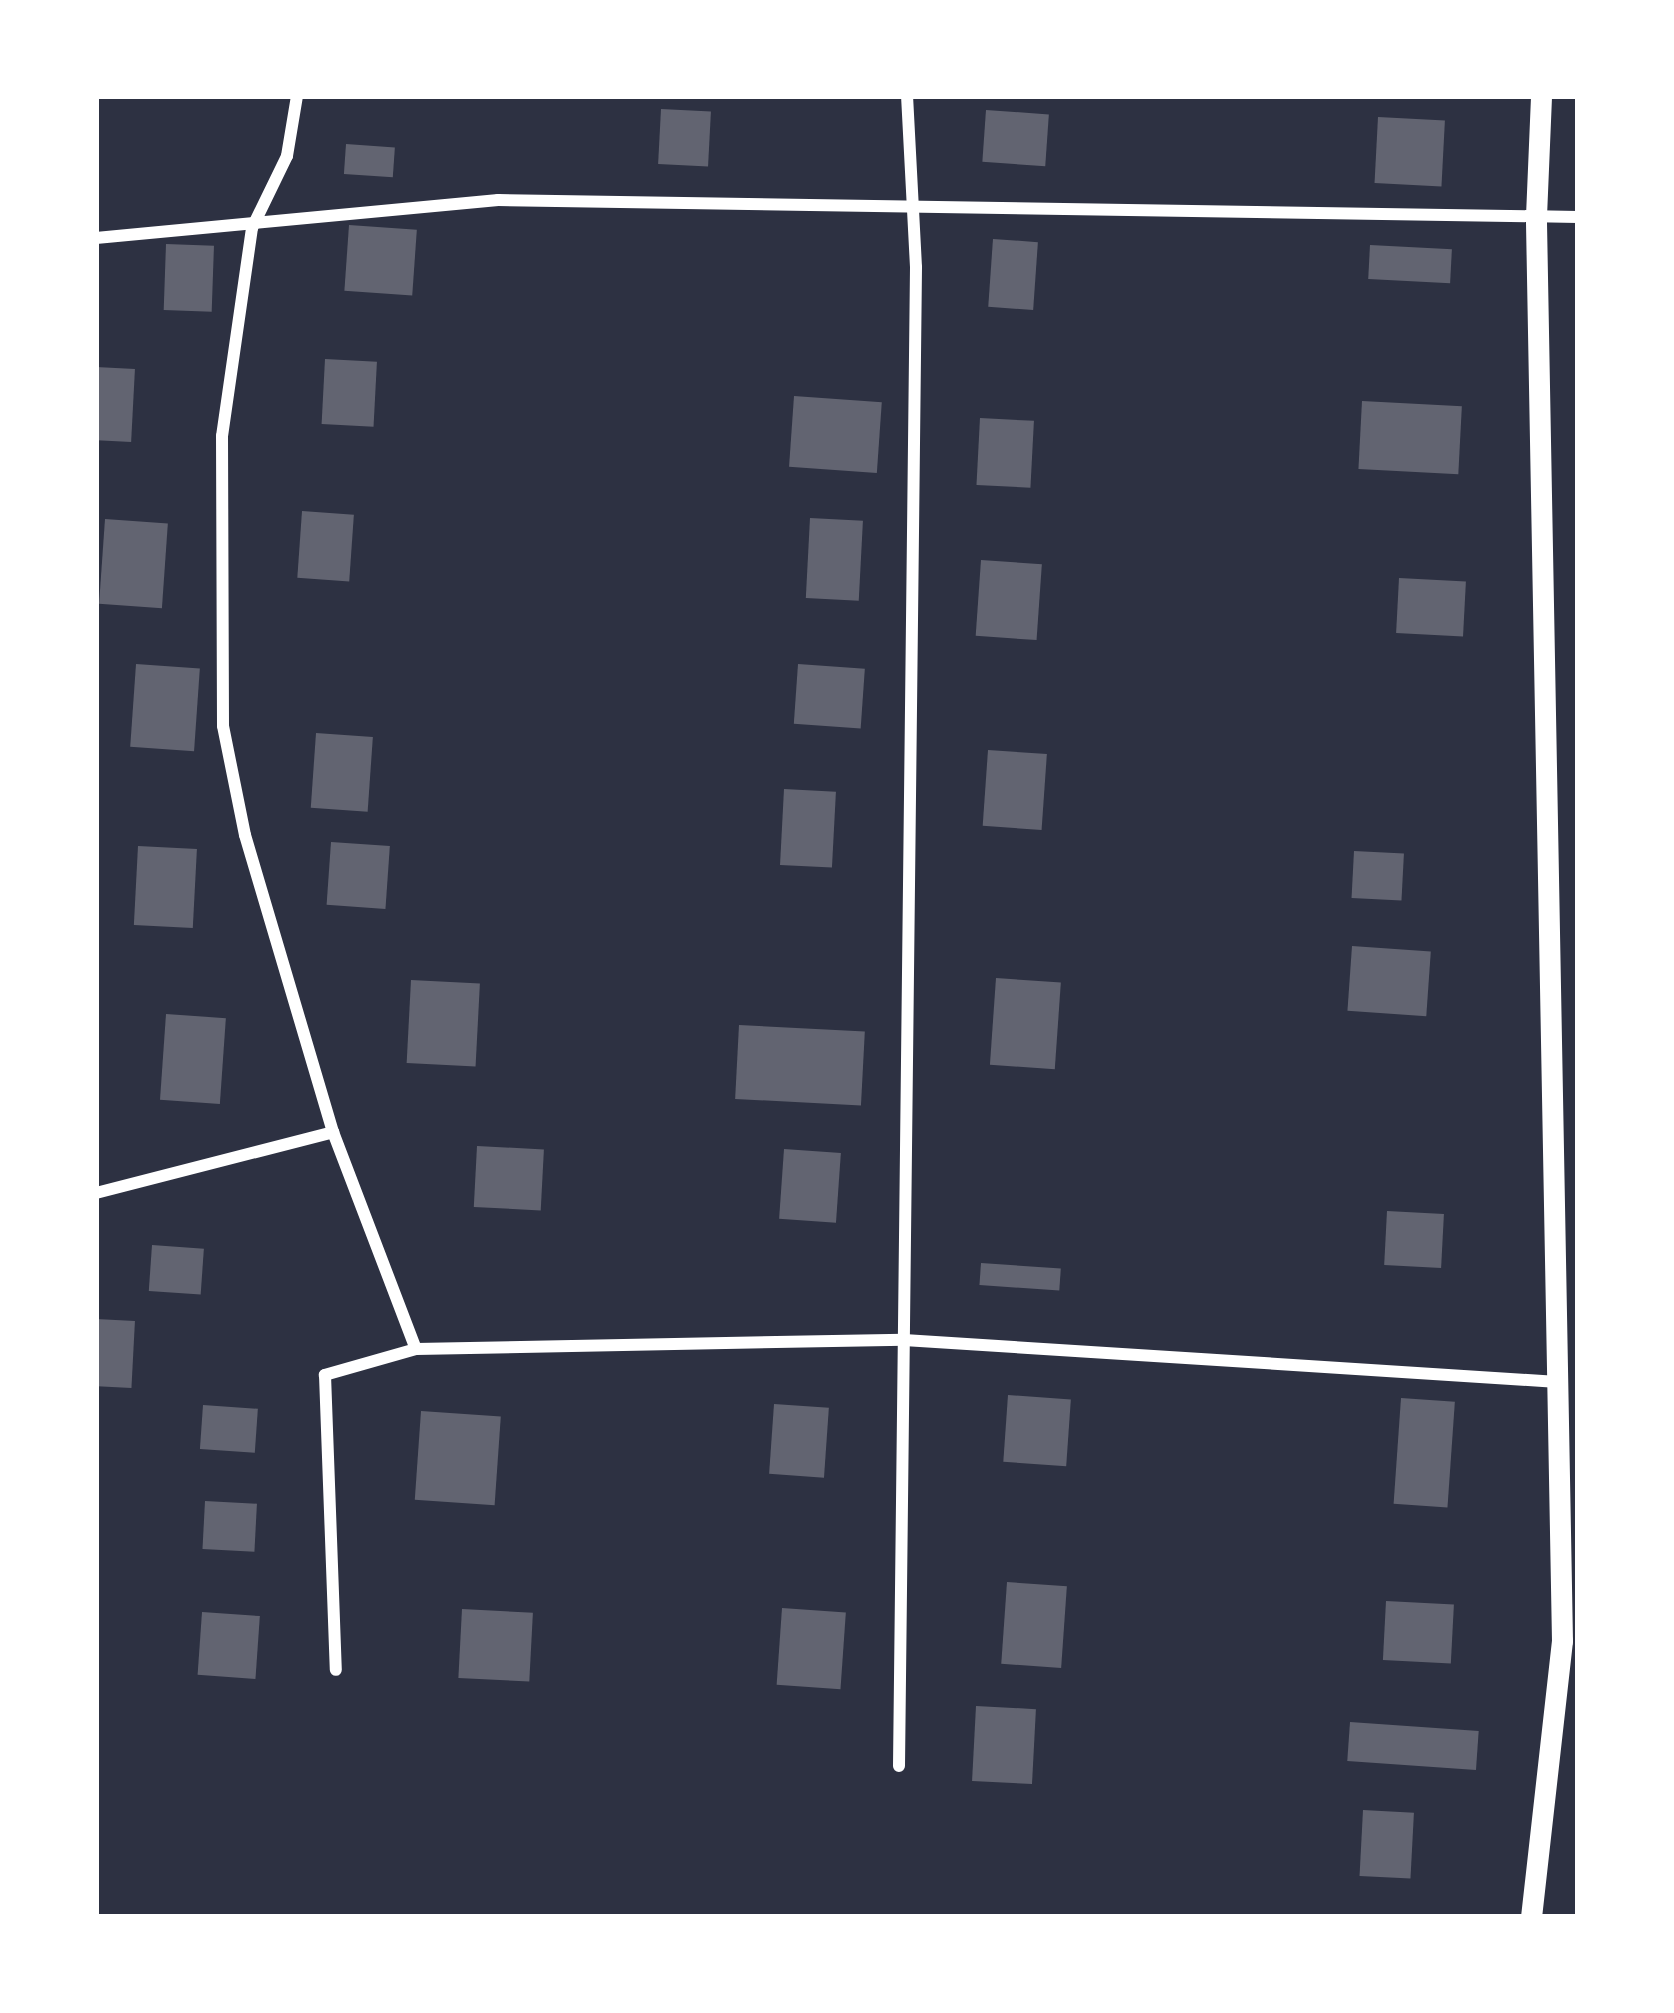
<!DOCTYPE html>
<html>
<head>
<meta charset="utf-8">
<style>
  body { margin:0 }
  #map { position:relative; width:1674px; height:2013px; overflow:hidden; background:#2d3142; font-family:Helvetica,sans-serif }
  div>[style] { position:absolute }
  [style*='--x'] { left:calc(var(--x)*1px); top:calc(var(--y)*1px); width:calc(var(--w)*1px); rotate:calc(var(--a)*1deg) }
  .building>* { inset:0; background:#626471; transform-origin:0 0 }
  .minor>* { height:12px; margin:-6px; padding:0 6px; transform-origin:6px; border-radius:6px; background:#fff }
  .tertiary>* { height:21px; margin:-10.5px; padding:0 10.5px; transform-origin:10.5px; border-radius:10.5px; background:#fff }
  span { translate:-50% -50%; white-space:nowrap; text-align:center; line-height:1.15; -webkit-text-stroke:12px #fff; paint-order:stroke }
  .frame { position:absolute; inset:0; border:99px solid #fff; pointer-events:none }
</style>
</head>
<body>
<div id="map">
  <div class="building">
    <div style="left:661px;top:109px;width:50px;height:55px;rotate:3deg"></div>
    <div style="left:986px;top:110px;width:63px;height:52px;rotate:4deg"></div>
    <div style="left:1378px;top:117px;width:67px;height:66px;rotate:3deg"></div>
    <div style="left:346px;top:144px;width:49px;height:30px;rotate:4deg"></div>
    <div style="left:349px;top:225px;width:68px;height:66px;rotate:4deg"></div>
    <div style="left:993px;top:239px;width:45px;height:68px;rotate:4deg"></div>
    <div style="left:166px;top:244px;width:48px;height:66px;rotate:2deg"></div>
    <div style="left:1370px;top:245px;width:82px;height:34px;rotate:3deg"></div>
    <div style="left:325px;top:359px;width:52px;height:65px;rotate:3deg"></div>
    <div style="left:96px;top:367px;width:39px;height:73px;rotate:3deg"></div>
    <div style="left:794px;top:396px;width:88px;height:71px;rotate:4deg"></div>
    <div style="left:1362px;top:401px;width:100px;height:68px;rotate:3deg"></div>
    <div style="left:980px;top:418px;width:54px;height:67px;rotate:3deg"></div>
    <div style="left:302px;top:511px;width:52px;height:67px;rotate:4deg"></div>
    <div style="left:810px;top:518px;width:53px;height:80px;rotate:3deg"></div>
    <div style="left:105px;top:519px;width:63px;height:85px;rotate:4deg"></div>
    <div style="left:981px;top:560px;width:61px;height:76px;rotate:4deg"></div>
    <div style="left:1399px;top:578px;width:67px;height:55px;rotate:3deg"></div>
    <div style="left:136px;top:664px;width:64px;height:83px;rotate:4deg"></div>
    <div style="left:798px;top:664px;width:67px;height:60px;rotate:4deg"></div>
    <div style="left:316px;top:733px;width:57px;height:75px;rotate:4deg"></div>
    <div style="left:988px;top:750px;width:59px;height:76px;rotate:4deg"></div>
    <div style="left:784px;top:789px;width:52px;height:76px;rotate:3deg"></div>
    <div style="left:331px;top:842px;width:59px;height:63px;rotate:4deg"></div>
    <div style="left:138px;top:846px;width:59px;height:79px;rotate:3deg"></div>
    <div style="left:1354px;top:851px;width:50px;height:47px;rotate:3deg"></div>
    <div style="left:1352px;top:946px;width:79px;height:65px;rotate:4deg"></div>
    <div style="left:996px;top:978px;width:65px;height:87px;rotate:4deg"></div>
    <div style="left:411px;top:980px;width:69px;height:83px;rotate:3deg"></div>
    <div style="left:166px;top:1014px;width:60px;height:86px;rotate:4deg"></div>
    <div style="left:739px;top:1025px;width:126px;height:74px;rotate:3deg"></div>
    <div style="left:477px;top:1146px;width:67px;height:61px;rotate:3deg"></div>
    <div style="left:784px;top:1149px;width:57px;height:70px;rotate:4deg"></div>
    <div style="left:1387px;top:1211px;width:57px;height:54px;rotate:3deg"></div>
    <div style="left:152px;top:1245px;width:52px;height:46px;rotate:4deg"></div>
    <div style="left:981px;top:1263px;width:80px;height:22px;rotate:4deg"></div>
    <div style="left:96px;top:1319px;width:39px;height:67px;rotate:3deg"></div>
    <div style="left:1008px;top:1395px;width:63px;height:67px;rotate:4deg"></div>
    <div style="left:1401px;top:1398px;width:54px;height:106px;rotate:4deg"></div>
    <div style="left:774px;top:1404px;width:55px;height:70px;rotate:4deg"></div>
    <div style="left:203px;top:1405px;width:55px;height:44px;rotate:4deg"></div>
    <div style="left:421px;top:1411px;width:80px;height:89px;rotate:4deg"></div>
    <div style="left:205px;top:1501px;width:52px;height:48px;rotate:3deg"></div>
    <div style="left:1007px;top:1582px;width:60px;height:82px;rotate:4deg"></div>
    <div style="left:1386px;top:1601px;width:68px;height:59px;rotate:3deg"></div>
    <div style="left:782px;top:1608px;width:64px;height:77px;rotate:4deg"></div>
    <div style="left:462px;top:1609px;width:71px;height:69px;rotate:3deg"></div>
    <div style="left:202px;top:1612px;width:58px;height:63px;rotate:4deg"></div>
    <div style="left:976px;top:1706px;width:60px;height:75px;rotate:3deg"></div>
    <div style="left:1350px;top:1722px;width:129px;height:39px;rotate:4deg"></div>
    <div style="left:1363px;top:1810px;width:51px;height:66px;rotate:3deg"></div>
  </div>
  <div class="minor">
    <div style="--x:297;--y:96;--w:61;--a:99.5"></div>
    <div style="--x:287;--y:156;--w:80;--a:115.9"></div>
    <div style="--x:252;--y:228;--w:210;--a:98.2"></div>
    <div style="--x:222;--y:436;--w:290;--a:89.8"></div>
    <div style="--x:223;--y:726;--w:111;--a:78.6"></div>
    <div style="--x:245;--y:835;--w:310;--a:73.5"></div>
    <div style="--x:333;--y:1132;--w:232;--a:69.1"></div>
    <div style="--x:416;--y:1349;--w:95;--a:164.1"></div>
    <div style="--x:325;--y:1375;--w:295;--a:87.9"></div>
    <div style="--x:96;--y:238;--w:404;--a:-5.4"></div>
    <div style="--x:498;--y:200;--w:1080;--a:0.9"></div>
    <div style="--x:96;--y:1193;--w:245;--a:-14.4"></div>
    <div style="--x:416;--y:1349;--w:488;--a:-1.1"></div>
    <div style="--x:904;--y:1340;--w:655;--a:3.67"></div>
    <div style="--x:899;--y:1766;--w:1499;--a:-89.35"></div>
    <div style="--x:916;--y:267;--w:171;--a:-93"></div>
  </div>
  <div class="tertiary">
    <div style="--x:1531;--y:1917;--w:278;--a:-83.6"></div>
    <div style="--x:1562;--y:1641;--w:1425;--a:-91.05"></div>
    <div style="--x:1536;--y:216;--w:120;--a:-87.6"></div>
  </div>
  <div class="frame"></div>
</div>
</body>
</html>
